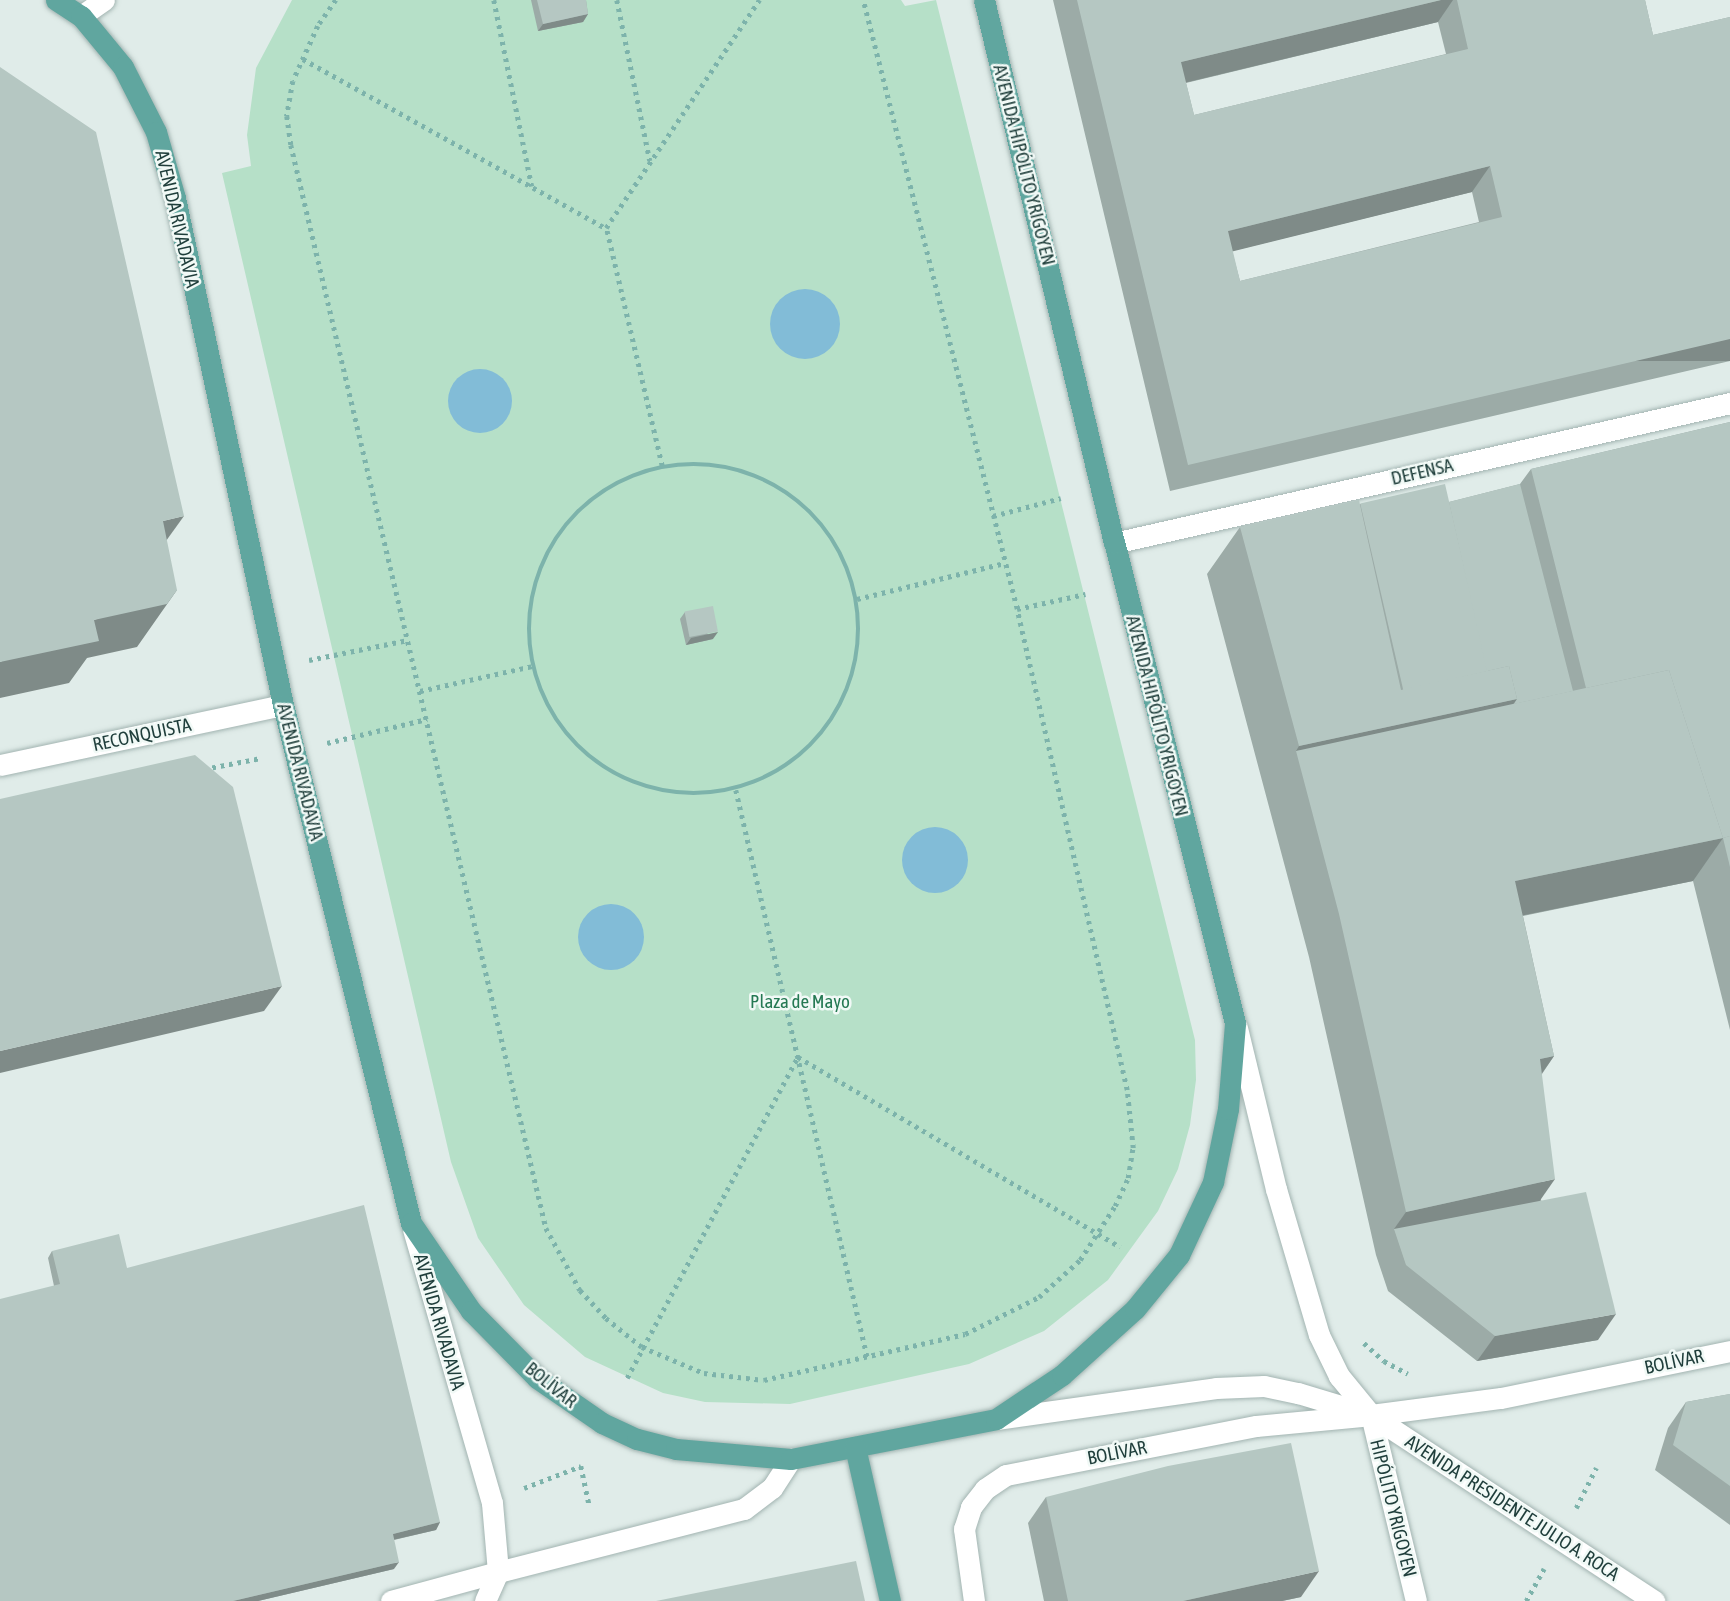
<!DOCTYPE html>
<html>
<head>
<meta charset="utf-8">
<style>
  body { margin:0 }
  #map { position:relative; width:1730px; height:1601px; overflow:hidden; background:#e0ece9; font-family:"Asap Condensed",sans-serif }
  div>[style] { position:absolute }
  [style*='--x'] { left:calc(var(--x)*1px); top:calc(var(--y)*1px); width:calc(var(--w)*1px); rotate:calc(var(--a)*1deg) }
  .green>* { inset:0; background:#b6e0c8 }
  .water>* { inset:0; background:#82bcd7 }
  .round { border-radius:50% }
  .path>* { height:4.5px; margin-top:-2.25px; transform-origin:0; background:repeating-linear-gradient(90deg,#7db3ab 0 3.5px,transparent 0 8.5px) }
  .path>.ring { margin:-2.25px; padding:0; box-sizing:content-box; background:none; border:4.5px solid #7db3ab; border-radius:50% }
  .roads { filter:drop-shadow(0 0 2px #a2b4b1) drop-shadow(0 0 2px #a2b4b1) }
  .street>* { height:21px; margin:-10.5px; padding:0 10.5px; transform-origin:10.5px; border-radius:10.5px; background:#fff }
  .secondary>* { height:21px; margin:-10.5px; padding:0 10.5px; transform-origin:10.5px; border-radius:10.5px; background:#fff }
  .primary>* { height:21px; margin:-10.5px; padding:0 10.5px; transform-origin:10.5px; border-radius:10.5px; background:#60a69f }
  .wall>* { inset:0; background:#9caba7 }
  .shaded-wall>* { inset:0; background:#7f8b88; transform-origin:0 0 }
  .building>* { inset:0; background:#b5c7c2; transform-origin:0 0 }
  span { translate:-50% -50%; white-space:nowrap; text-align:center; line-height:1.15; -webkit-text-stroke:5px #f1f9f6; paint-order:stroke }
  .street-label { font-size:19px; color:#1f3e3b }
  .park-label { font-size:19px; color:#257953 }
</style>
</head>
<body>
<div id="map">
  <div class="green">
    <div style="clip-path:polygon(292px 0,901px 0,905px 6px,936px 0,1195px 1040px,1196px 1080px,1190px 1125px,1178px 1169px,1158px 1211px,1108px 1280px,1044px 1331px,969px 1364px,790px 1404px,705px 1402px,663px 1393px,585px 1357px,524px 1305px,478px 1238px,451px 1162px,222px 173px,251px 166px,247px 135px,256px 68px)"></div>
  </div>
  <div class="water">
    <div class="round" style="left:770px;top:289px;width:70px;height:70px"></div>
    <div class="round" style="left:448px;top:369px;width:64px;height:64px"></div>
    <div class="round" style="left:902px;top:827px;width:66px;height:66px"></div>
    <div class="round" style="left:578px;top:904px;width:66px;height:66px"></div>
  </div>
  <div class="path">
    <div style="--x:336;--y:0;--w:32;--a:125"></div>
    <div style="--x:318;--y:26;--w:60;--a:114.4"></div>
    <div style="--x:293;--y:81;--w:36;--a:100"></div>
    <div style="--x:287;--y:116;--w:29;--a:82"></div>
    <div style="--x:291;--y:145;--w:1113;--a:76.75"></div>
    <div style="--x:546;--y:1228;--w:71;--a:61.3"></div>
    <div style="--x:580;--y:1290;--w:38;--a:47"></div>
    <div style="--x:606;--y:1318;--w:46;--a:38.9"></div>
    <div style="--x:642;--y:1347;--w:67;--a:22.8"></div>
    <div style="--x:704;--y:1373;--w:60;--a:6.7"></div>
    <div style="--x:764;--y:1380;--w:206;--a:-12.9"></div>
    <div style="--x:965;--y:1334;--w:83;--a:-26.6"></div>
    <div style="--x:1039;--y:1297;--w:55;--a:-42.1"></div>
    <div style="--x:1080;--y:1260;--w:64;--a:-57.1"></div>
    <div style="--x:1115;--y:1206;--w:31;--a:-65"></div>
    <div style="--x:1128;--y:1178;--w:30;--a:-81"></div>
    <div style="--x:1133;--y:1148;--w:58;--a:-95.9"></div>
    <div style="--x:1127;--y:1090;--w:493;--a:-102.9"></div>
    <div style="--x:1017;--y:609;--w:628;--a:-104.19"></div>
    <div style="--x:494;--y:0;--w:190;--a:78.5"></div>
    <div style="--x:617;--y:0;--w:164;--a:78.4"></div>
    <div style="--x:303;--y:59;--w:347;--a:29.2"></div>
    <div class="ring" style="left:529px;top:464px;width:325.5px;height:325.5px"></div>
    <div style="--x:662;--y:466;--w:244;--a:-103.2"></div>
    <div style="--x:606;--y:228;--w:275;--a:-56.1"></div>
    <div style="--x:993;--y:516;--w:70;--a:-14.8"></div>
    <div style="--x:857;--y:599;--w:152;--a:-13.7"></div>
    <div style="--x:1017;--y:609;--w:70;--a:-12.4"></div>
    <div style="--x:309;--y:660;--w:101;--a:-11.4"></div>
    <div style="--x:420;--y:691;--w:116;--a:-12.5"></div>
    <div style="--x:327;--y:743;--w:103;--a:-13.5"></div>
    <div style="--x:204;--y:769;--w:58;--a:-10.9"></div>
    <div style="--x:736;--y:790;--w:585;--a:76.96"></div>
    <div style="--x:1364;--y:1343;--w:27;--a:42"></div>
    <div style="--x:1384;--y:1361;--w:27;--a:28"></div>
    <div style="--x:627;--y:1378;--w:364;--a:-62"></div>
    <div style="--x:798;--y:1057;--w:374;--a:30.5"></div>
    <div style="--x:524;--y:1488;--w:61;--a:-21.1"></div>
    <div style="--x:581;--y:1466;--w:38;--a:78"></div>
    <div style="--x:1576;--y:1508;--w:45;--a:-63.4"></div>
    <div style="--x:1526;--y:1601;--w:37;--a:-61"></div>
  </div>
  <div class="roads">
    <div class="street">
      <div style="--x:81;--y:16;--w:28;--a:-35"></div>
      <div style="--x:1114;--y:543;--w:632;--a:-12.8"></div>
      <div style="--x:0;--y:765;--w:289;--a:-12"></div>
      <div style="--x:391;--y:1601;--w:111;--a:-15.2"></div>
      <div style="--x:1416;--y:1601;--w:191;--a:-103.6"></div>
      <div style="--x:1371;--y:1415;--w:131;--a:-7.5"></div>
      <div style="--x:1501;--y:1398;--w:234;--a:-11.6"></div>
    </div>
    <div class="secondary">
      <div style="--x:1237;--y:1028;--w:166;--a:76.4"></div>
      <div style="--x:1276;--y:1189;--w:152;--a:73.6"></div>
      <div style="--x:1319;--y:1335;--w:46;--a:64"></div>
      <div style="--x:1339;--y:1376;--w:50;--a:50.6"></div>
      <div style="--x:413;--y:1229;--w:285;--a:73.9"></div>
      <div style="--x:492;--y:1503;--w:69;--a:85"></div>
      <div style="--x:996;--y:1419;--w:222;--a:-8"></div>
      <div style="--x:1216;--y:1388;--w:48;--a:-2.4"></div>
      <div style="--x:1264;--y:1386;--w:35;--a:12"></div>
      <div style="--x:1298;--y:1393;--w:76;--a:16.8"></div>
      <div style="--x:1371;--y:1415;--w:339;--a:33.3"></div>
      <div style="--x:498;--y:1572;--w:254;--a:-14.4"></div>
      <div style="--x:744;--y:1509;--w:35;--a:-37"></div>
      <div style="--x:772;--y:1488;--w:35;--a:-57"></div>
      <div style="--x:485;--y:1601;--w:32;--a:-66"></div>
      <div style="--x:974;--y:1601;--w:73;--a:-97.9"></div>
      <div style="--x:964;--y:1529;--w:23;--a:-72"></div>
      <div style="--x:971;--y:1507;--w:23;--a:-52"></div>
      <div style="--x:985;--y:1489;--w:25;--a:-34"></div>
      <div style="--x:1006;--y:1475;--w:255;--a:-11.1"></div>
      <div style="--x:1256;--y:1426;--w:106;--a:-5.4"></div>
    </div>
    <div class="primary">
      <div style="--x:56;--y:0;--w:30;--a:33"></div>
      <div style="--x:81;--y:16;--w:66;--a:50.5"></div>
      <div style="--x:123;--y:67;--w:73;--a:63.1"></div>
      <div style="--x:156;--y:132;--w:69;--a:73.9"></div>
      <div style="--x:175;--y:198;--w:518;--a:77.97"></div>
      <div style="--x:283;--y:705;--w:534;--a:76.12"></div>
      <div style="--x:411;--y:1223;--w:107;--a:55.7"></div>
      <div style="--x:471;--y:1311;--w:94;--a:45.4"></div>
      <div style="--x:537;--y:1378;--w:79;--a:34.7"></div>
      <div style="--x:602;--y:1423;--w:38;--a:25"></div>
      <div style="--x:637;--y:1439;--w:40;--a:14.4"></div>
      <div style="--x:676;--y:1449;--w:115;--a:5"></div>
      <div style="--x:791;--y:1459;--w:209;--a:-11"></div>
      <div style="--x:996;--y:1419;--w:79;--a:-33.7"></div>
      <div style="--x:1062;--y:1375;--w:98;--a:-42.1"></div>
      <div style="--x:1135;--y:1309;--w:70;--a:-50.8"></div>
      <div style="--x:1179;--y:1255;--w:81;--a:-65"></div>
      <div style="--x:1213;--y:1182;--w:75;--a:-78.4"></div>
      <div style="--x:1228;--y:1109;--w:86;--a:-85.3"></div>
      <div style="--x:1235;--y:1023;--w:495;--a:-104.1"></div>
      <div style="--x:1114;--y:543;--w:558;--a:-103.46"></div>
      <div style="--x:855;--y:1447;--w:158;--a:77.2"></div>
    </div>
  </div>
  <div class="wall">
    <div style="clip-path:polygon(531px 0,586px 0,588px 14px,583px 22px,538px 31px)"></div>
    <div style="clip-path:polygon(evenodd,1053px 0,1645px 0,1653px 35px,1730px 17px,1730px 361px,1170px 491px,1053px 0,1438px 22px,1446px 54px,1194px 115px,1186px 83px,1438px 22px,1053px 0,1472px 192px,1479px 222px,1240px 281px,1232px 251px,1472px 192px)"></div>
    <div style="clip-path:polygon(1730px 422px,1730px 1030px,1693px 881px,1523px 916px,1554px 1056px,1542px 1074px,1541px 1200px,1598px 1340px,1477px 1361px,1388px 1291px,1376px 1255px,1309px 957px,1207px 574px,1240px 527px,1360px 504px,1449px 502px,1520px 484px,1531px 469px)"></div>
    <div style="clip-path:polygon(685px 612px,713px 639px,686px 645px,680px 619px)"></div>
    <div style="clip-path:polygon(52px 1251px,127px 1268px,440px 1522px,436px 1530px,394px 1540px,394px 1569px,258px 1601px,0 1601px,54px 1286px,48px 1258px)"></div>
    <div style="clip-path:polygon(1730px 1394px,1730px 1525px,1655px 1470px,1668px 1428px,1686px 1402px)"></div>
    <div style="clip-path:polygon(1046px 1497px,1301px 1597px,1282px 1601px,1044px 1601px,1028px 1523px)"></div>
  </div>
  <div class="shaded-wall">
    <div style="clip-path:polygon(1441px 0,1453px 0,1438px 22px,1163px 88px,1181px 62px)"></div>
    <div style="clip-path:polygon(588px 14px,583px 22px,538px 31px,543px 24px)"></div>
    <div style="clip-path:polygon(1490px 166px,1472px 192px,1210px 257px,1228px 231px)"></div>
    <div style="left:1730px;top:339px;width:22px;height:556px;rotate:90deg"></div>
    <div style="clip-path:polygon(184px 516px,153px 559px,163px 521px)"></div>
    <div style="clip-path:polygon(177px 590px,137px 647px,87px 658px,69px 683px,0 698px,0 662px,94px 620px)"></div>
    <div style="clip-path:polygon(718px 632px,713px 639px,686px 645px,691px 638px)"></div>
    <div style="clip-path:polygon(1517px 699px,1498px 726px,1296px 751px,1299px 746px)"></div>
    <div style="clip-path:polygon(1723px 838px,1693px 881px,1485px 923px,1515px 881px)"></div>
    <div style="clip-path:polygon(282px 986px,264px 1011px,0 1073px,0 1051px)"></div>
    <div style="clip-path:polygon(1554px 1056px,1524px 1099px,1540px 1059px)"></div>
    <div style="clip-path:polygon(1555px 1179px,1525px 1222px,1394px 1229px,1406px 1212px)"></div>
    <div style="clip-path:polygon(1616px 1314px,1598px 1340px,1477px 1361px,1495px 1336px)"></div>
    <div style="clip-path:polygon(440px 1522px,436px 1530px,388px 1541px,393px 1534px)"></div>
    <div style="clip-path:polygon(399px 1562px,394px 1569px,258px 1601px,233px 1601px)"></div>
    <div style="clip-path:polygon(1319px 1571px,1301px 1597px,1282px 1601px,1183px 1601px)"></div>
  </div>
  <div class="building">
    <div style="clip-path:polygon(537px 0,586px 0,588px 14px,543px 24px)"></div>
    <div style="clip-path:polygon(evenodd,1077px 0,1441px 0,1181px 62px,1194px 115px,1468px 49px,1457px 0,1645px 0,1653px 35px,1730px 17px,1730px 339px,1188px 465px,1077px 0,1490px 166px,1502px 217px,1240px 281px,1228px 231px,1490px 166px)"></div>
    <div style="clip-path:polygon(0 67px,96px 132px,184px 516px,163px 521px,177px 590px,167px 604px,94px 620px,99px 641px,0 662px)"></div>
    <div style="clip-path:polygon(1730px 422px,1730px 836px,1723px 838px,1717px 846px,1723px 838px,1669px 670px,1586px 688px,1531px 469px)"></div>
    <div style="left:1445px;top:484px;width:192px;height:87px;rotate:77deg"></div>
    <div style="clip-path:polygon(1520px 484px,1573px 691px,1514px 704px,1517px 699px,1509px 666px,1487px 671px,1449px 502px)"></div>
    <div style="clip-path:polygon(1359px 500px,1401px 690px,1509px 666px,1517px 699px,1299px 746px,1240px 527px)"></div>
    <div style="left:713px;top:606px;width:26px;height:29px;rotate:79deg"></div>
    <div style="clip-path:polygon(1669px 670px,1723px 838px,1515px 881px,1554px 1056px,1540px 1059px,1555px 1179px,1406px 1212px,1339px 914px,1296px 751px)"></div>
    <div style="clip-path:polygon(195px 755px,233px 787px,282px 986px,0 1051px,0 799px)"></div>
    <div style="clip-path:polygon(1730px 836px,1730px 867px,1723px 838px)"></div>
    <div style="clip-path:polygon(1586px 1192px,1616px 1314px,1495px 1336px,1406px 1265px,1394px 1229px)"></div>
    <div style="clip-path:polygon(364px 1205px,440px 1522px,393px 1534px,399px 1562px,233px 1601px,0 1601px,0 1299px,60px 1284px,52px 1251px,119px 1234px,127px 1268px)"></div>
    <div style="clip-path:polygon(1730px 1394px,1730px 1486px,1673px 1445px,1686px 1402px)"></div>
    <div style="clip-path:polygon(1291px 1443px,1319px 1571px,1183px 1601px,1068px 1601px,1046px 1497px,1168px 1466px)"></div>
    <div style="clip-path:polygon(856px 1561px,865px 1601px,656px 1601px)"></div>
  </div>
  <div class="street-label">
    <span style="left:1024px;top:165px;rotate:76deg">AVENIDA HIPÓLITO YRIGOYEN</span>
    <span style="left:177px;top:219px;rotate:77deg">AVENIDA RIVADAVIA</span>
    <span style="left:1422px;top:472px;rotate:-13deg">DEFENSA</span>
    <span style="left:1157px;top:716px;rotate:76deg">AVENIDA HIPÓLITO YRIGOYEN</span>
    <span style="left:142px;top:735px;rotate:-12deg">RECONQUISTA</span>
    <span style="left:300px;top:772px;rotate:76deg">AVENIDA RIVADAVIA</span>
    <span style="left:439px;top:1322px;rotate:74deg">AVENIDA RIVADAVIA</span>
    <span style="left:1674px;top:1362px;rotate:-12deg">BOLÍVAR</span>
    <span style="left:551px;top:1385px;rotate:39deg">BOLÍVAR</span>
    <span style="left:1117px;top:1453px;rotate:-11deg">BOLÍVAR</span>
    <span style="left:1393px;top:1508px;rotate:76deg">HIPÓLITO YRIGOYEN</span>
    <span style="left:1512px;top:1508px;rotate:33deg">AVENIDA PRESIDENTE JULIO A. ROCA</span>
  </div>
  <div class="park-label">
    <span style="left:800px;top:1002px">Plaza de Mayo</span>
  </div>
</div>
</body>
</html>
